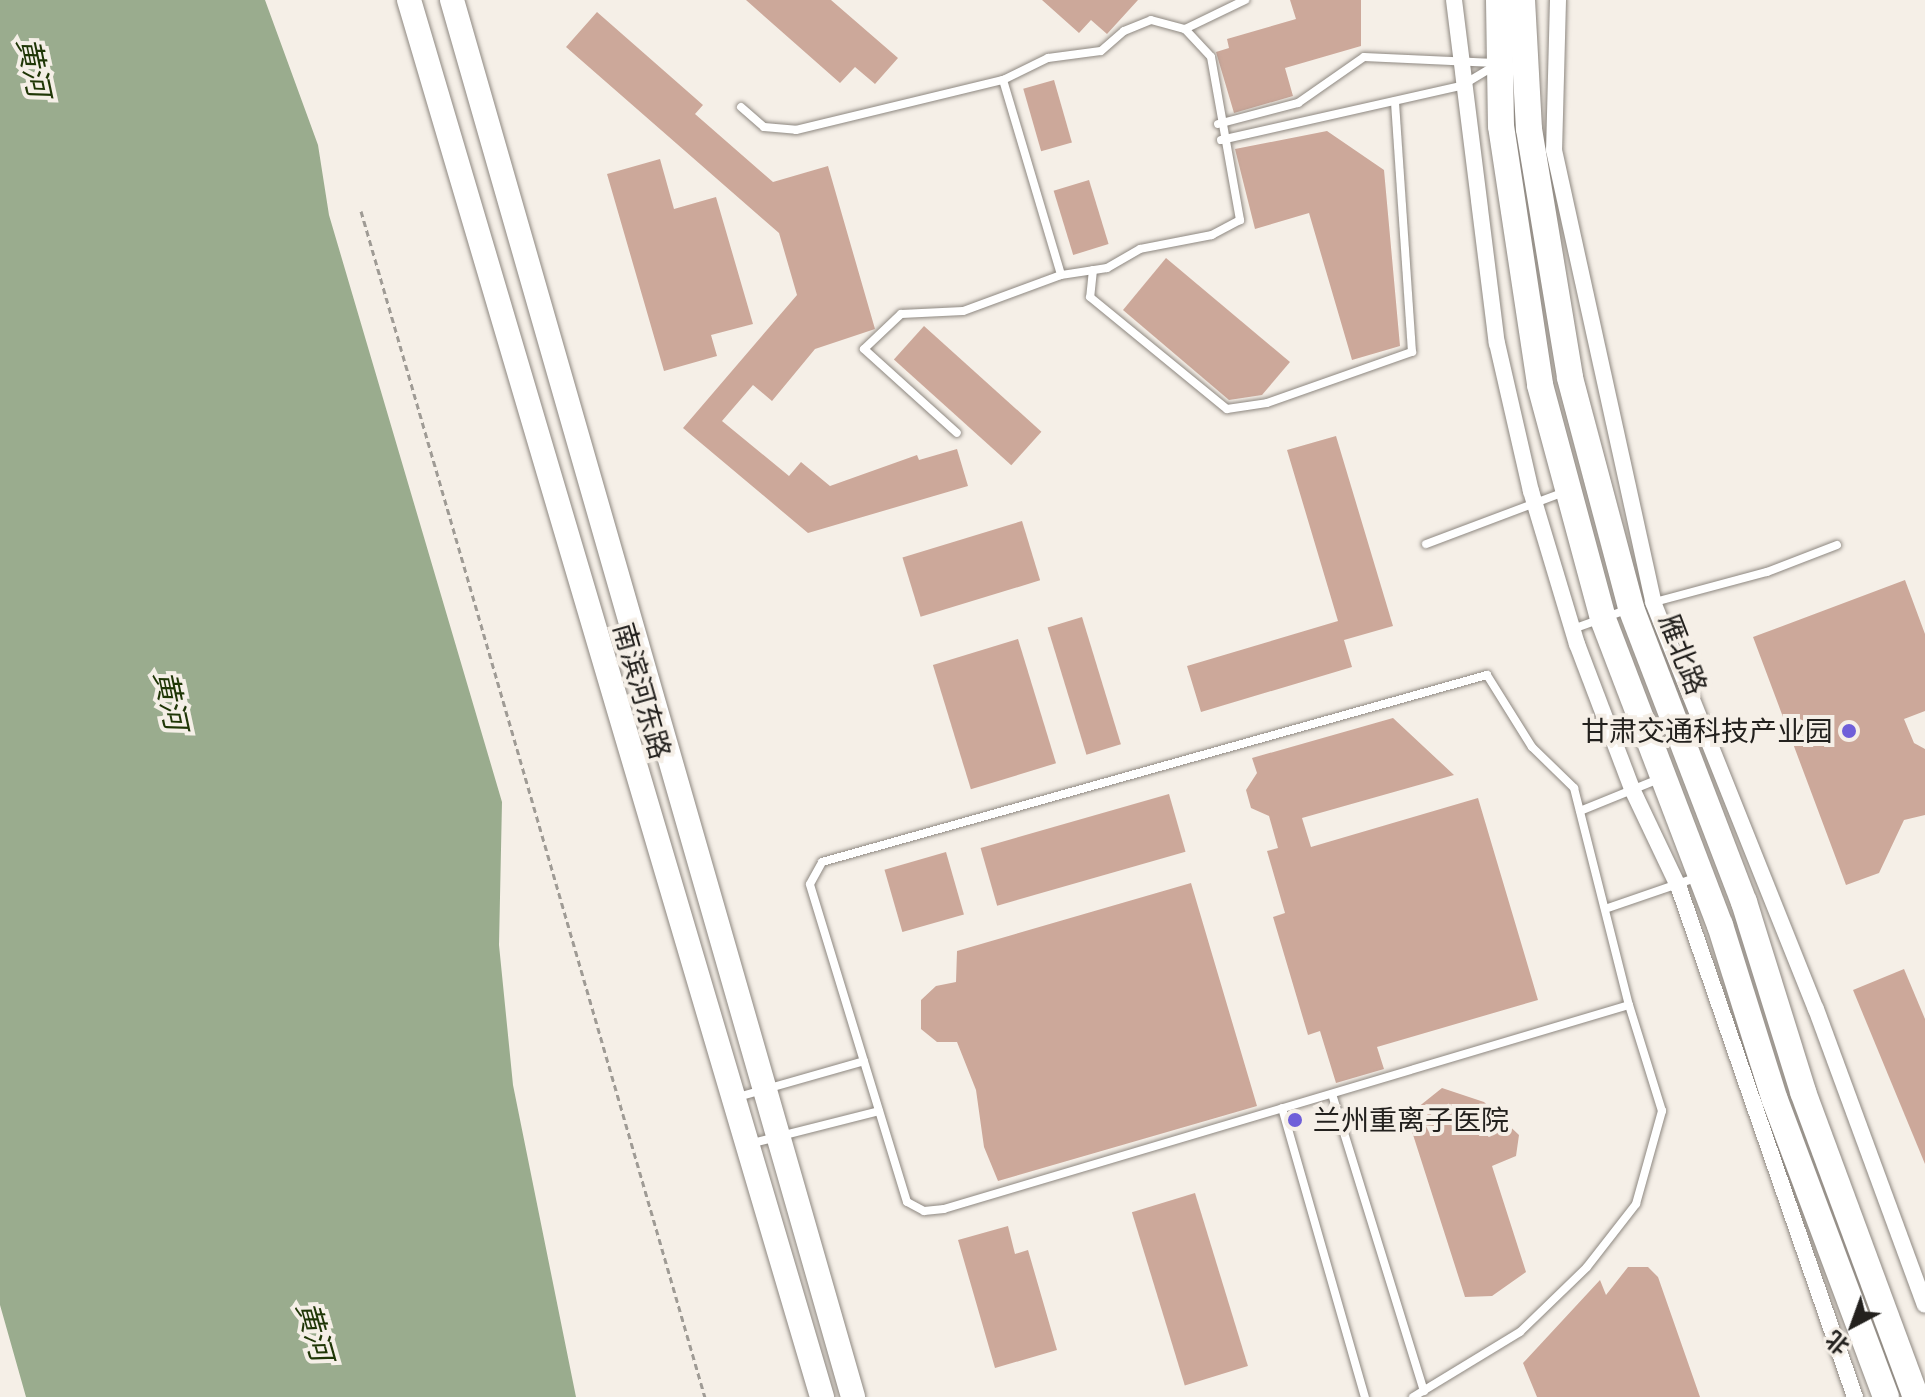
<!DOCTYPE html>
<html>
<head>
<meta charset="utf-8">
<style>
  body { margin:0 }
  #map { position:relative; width:1925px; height:1397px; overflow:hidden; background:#f5efe7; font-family:"Golos Text","Noto Sans SC",sans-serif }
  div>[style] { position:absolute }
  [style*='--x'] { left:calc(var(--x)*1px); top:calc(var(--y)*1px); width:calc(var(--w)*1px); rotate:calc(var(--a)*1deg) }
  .water>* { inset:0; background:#9aac8e }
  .building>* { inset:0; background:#cca89a; transform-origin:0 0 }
  .path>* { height:3px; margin-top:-1.5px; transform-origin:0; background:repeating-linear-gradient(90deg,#9f9b95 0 6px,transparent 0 10px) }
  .roads { filter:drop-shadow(0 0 2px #8e8881) drop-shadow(0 0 2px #8e8881) }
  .service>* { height:8px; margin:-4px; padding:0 4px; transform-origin:4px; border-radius:4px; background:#fff }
  .minor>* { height:16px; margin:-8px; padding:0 8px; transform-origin:8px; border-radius:8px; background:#fff }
  .secondary>* { height:24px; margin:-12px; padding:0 12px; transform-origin:12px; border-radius:12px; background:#fff }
  .primary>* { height:26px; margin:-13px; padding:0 13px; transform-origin:13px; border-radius:13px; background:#fff }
  .dots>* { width:22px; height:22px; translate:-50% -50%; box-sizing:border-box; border:4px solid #f5efe7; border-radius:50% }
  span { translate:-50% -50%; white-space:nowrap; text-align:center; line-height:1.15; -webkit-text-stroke:8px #f5efe7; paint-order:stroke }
  .street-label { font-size:28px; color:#23211e }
  .poi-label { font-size:28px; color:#23211e }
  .right { translate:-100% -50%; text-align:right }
  .left { translate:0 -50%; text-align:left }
  .water-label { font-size:30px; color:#1f3606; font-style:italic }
  .north { position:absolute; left:1813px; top:1285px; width:80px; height:80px; -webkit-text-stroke:6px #f5efe7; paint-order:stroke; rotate:221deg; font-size:22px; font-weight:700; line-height:32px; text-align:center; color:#23211e }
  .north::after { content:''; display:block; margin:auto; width:28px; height:36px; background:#23211e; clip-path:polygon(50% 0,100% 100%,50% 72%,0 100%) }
</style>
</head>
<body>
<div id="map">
  <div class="water">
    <div style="clip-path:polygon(0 0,265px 0,318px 145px,329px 215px,502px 802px,499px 945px,513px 1085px,576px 1397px,26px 1397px,0 1305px)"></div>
  </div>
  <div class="building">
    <div style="clip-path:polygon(746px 0,831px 0,898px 58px,875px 84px,855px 67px,840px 83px)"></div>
    <div style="clip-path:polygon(1042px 0,1138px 0,1107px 34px,1091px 20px,1079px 33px)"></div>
    <div style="clip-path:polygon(1290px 0,1361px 0,1361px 46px,1285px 68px,1293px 96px,1234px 113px,1216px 52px,1229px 48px,1227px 39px,1296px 19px)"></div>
    <div style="clip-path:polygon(597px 12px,703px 105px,695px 114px,773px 182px,828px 166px,875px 329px,815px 349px,772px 401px,753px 385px,722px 421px,789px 476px,801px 462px,830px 486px,917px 455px,919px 460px,957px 449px,968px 486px,808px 533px,683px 428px,797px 295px,779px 233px,566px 47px)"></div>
    <div style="left:1054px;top:80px;width:65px;height:32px;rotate:74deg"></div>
    <div style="clip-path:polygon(1327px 131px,1384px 170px,1400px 346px,1352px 360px,1309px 213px,1255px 229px,1235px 149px)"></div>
    <div style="clip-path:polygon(660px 159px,674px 209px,716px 197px,753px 324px,711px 335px,717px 356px,664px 371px,607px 174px)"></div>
    <div style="left:1089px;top:180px;width:67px;height:37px;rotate:73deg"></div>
    <div style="clip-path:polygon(1166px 258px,1290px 362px,1262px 395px,1229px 400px,1123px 310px)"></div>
    <div style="left:924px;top:326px;width:158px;height:45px;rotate:42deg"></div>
    <div style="clip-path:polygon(1336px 436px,1393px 626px,1344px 640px,1352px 667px,1201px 712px,1187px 666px,1338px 621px,1287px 450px)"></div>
    <div style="left:1022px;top:521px;width:62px;height:125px;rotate:73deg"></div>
    <div style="clip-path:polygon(1905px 580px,1925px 634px,1925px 711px,1904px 719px,1914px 743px,1925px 749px,1925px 815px,1904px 820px,1879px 873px,1846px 885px,1753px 637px)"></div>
    <div style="left:1082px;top:617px;width:133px;height:36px;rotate:73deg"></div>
    <div style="left:1018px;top:639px;width:130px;height:89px;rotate:73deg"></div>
    <div style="clip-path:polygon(1393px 718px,1454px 775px,1302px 818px,1311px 847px,1478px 798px,1538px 1000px,1377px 1047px,1384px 1069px,1336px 1083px,1320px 1031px,1308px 1035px,1273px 917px,1285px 913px,1267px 851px,1278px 848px,1269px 816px,1251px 808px,1246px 790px,1257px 773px,1252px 758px)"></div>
    <div style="left:1169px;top:794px;width:60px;height:196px;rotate:74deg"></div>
    <div style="left:946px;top:852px;width:65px;height:64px;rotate:74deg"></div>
    <div style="clip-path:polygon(1191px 883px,1257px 1106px,998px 1181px,984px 1147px,976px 1090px,957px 1042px,937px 1042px,921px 1029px,921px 1000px,936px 986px,956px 982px,957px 951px)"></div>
    <div style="clip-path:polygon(1904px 969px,1925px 1019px,1925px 1164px,1853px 990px)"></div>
    <div style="clip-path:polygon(1442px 1088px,1484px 1102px,1519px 1135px,1516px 1156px,1492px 1166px,1526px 1272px,1492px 1296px,1465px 1297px,1407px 1116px)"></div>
    <div style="left:1195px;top:1193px;width:181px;height:66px;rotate:73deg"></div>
    <div style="clip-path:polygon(1008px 1226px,1015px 1254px,1028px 1250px,1057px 1350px,995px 1368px,958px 1240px)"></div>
    <div style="clip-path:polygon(1628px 1267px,1648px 1267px,1658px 1277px,1700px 1397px,1537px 1397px,1523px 1363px,1600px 1280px,1606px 1295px)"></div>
  </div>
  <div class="path">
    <div style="--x:361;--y:211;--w:1235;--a:73.83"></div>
  </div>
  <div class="roads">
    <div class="service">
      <div style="--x:1185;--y:29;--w:67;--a:-25.8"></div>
      <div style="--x:1003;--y:80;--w:203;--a:73.4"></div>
      <div style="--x:741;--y:107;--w:30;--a:41"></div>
      <div style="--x:764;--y:127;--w:32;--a:5"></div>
      <div style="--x:796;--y:130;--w:213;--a:-13.6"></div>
      <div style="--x:1003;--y:80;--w:50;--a:-26.1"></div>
      <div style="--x:1048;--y:58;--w:53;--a:-7.5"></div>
      <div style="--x:1101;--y:51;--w:30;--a:-41"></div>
      <div style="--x:1124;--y:31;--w:29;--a:-22"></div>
      <div style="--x:1151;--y:20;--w:35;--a:15"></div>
      <div style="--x:1185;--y:29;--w:38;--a:47"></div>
      <div style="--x:1211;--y:57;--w:166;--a:79.9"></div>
      <div style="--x:1240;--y:220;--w:32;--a:152"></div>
      <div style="--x:1212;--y:235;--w:73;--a:169"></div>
      <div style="--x:1140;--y:249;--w:38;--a:150"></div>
      <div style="--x:1107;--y:268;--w:47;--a:171.3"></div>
      <div style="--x:1061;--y:275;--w:104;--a:159.8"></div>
      <div style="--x:963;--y:311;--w:62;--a:177.2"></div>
      <div style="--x:901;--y:314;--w:51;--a:136.6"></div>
      <div style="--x:864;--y:349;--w:125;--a:42.1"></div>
      <div style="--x:1218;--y:124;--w:83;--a:-14.7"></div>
      <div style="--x:1298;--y:103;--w:80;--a:-34.9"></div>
      <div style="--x:1364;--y:57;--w:131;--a:2.6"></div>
      <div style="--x:1221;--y:140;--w:246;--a:-12.7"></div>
      <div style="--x:1461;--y:86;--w:41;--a:-31"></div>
      <div style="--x:1093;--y:270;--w:27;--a:96"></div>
      <div style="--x:1090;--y:297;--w:177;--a:39.3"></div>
      <div style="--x:1227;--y:409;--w:40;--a:-8.5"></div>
      <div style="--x:1267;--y:403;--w:154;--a:-19.4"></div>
      <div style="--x:1412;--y:352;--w:251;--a:-93.9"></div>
      <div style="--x:1426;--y:544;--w:147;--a:-20.6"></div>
      <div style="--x:1651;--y:603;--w:120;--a:-15"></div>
      <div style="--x:1767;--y:572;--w:75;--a:-21.1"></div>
      <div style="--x:1573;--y:629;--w:56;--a:-19.7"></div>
      <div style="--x:1487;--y:675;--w:85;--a:58"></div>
      <div style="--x:1532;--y:747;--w:59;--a:44.3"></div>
      <div style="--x:1574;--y:788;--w:224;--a:75.8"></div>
      <div style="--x:1629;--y:1005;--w:715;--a:163.42"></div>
      <div style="--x:944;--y:1209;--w:20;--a:174"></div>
      <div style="--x:924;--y:1211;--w:19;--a:-152"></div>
      <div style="--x:907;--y:1202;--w:332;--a:-107"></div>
      <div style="--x:810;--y:884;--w:25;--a:-61"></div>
      <div style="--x:822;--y:862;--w:691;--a:-15.71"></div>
      <div style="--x:1580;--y:811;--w:85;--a:-22.1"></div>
      <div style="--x:1605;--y:909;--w:98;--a:-19"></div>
      <div style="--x:1332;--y:1094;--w:311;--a:72.8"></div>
      <div style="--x:738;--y:1097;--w:131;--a:-15.9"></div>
      <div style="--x:1282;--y:1108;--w:301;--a:74"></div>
      <div style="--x:749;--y:1144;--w:134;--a:-14.2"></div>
      <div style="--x:1413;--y:1397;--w:125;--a:-31.3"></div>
      <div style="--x:1520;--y:1332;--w:93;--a:-44.1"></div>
      <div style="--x:1587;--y:1267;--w:80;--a:-52.1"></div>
      <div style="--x:1636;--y:1204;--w:97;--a:-74.4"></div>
      <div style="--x:1662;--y:1111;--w:111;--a:-107.3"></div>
    </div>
    <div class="minor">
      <div style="--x:1454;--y:0;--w:346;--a:82.9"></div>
      <div style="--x:1497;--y:343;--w:152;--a:77.1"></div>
      <div style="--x:1531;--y:491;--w:160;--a:73.3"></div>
      <div style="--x:1577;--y:644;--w:155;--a:69.2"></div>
      <div style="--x:1632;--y:789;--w:110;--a:64.6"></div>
      <div style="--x:1679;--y:888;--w:539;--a:70.93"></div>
      <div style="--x:1558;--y:0;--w:150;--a:91.5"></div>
      <div style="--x:1554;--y:150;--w:463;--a:77.6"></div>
      <div style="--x:1653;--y:602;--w:438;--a:68.2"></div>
      <div style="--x:1816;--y:1009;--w:315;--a:69.8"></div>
    </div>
    <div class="secondary">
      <div style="--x:409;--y:0;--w:1457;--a:73.53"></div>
      <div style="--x:452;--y:0;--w:1453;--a:73.98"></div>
    </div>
    <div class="primary">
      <div style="--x:1499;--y:0;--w:126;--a:89.1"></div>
      <div style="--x:1501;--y:126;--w:262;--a:81.4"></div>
      <div style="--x:1540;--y:385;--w:242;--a:74.9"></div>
      <div style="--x:1603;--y:619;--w:328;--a:69.1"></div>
      <div style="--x:1720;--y:925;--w:183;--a:72.6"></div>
      <div style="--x:1775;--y:1100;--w:317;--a:69.5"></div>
      <div style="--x:1522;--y:0;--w:129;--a:86.9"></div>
      <div style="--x:1529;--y:129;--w:252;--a:80.6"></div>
      <div style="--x:1570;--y:378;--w:238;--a:75.1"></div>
      <div style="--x:1631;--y:608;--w:315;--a:69"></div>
      <div style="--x:1744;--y:902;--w:199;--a:72.7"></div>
      <div style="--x:1803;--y:1092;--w:325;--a:69.7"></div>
    </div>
  </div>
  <div class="dots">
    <div style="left:1849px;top:731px;background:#6f5fd9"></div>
    <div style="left:1295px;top:1120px;background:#6f5fd9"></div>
  </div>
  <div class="street-label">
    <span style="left:1683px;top:654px;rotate:69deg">雁北路</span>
    <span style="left:642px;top:691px;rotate:74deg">南滨河东路</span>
  </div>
  <div class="poi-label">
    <span class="right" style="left:1833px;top:731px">甘肃交通科技产业园</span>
    <span class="left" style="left:1313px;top:1120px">兰州重离子医院</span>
  </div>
  <div class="water-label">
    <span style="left:34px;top:67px;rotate:78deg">黄河</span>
    <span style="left:171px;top:700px;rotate:78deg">黄河</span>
    <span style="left:315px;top:1331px;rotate:74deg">黄河</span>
  </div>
  <div class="north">北</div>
</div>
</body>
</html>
